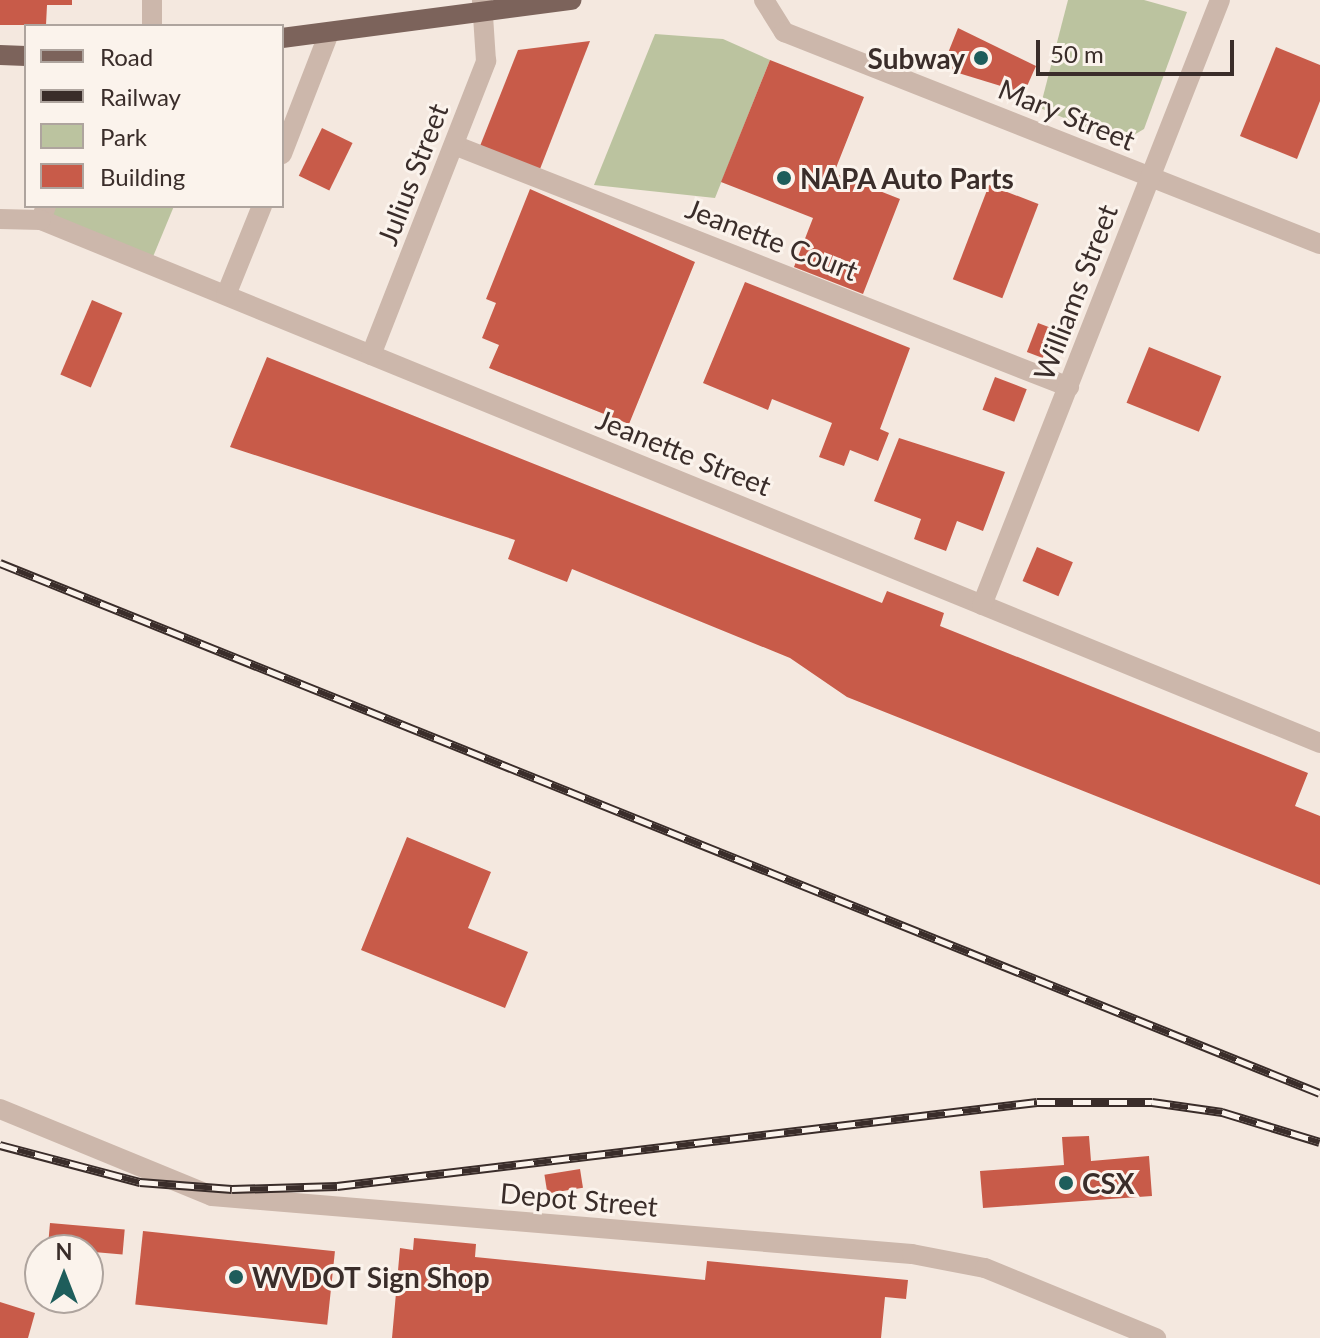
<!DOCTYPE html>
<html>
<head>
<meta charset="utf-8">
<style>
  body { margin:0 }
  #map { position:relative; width:1320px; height:1338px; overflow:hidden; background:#f4e8df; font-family:Lato,sans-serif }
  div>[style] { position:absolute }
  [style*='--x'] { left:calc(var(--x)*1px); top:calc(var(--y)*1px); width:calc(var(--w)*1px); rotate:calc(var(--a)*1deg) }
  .green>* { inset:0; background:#bbc39f }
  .building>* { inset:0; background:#c85b49; transform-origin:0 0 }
  .minor>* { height:20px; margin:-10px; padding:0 10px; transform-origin:10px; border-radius:10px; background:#ccb7ab }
  .major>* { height:20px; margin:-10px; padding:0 10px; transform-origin:10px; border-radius:10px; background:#7c635b }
  .rail>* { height:9px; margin-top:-4.5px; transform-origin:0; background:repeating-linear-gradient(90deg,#fbf3ec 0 18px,#3a2d2a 0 36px); box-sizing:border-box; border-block:2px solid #3a2d2a }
  .dots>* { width:22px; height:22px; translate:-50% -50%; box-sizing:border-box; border:4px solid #fbf3ec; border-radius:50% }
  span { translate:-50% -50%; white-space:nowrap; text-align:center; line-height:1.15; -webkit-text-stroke:6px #fbf3ec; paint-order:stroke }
  .poi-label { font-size:28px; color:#3a2d2a; font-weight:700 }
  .right { translate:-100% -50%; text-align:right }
  .left { translate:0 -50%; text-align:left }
  .street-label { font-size:28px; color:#3a2d2a }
  .legend { position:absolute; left:24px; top:24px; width:260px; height:184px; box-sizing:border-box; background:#fbf3ec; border:2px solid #aea49e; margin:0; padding:10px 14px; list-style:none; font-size:24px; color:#3a2d2a }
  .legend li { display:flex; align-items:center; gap:16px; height:40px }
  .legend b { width:40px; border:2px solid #aea49e }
  .north { position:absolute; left:24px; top:1234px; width:80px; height:80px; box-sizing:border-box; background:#fbf3ec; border:2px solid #aea49e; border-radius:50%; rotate:0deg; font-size:22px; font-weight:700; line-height:32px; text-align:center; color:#3a2d2a }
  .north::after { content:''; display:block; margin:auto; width:28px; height:36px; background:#1e5d5b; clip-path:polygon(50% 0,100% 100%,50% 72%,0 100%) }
  .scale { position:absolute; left:1036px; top:40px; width:198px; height:36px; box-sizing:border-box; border:4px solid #3a2d2a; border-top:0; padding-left:10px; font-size:24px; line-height:28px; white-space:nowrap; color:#3a2d2a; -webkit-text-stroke:6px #fbf3ec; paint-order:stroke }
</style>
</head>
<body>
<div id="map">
  <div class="green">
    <div style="clip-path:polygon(1068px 0,1144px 0,1187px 12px,1144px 129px,1122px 142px,1040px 108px)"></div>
    <div style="clip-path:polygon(655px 34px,723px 39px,770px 60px,715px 198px,594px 185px)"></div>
    <div style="clip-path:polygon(46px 206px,174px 206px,150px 264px,41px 220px)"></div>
  </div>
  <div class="building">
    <div style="clip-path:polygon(0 0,72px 0,72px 5px,47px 5px,46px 25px,0 25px)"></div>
    <div style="clip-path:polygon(958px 28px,1036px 66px,1024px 93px,942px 68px)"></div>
    <div style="clip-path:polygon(590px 41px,540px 169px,480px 146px,518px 50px)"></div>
    <div style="clip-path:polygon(1276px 47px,1320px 65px,1320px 101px,1297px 159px,1240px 136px)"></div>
    <div style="clip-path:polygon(770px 60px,864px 97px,834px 173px,900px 199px,863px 294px,794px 267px,813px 218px,721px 182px)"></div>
    <div style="left:322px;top:128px;width:34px;height:53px;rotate:26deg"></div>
    <div style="left:989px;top:185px;width:53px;height:101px;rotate:21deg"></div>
    <div style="clip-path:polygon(530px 189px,695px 262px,629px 424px,489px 368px,499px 345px,482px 338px,496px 303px,486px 299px)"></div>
    <div style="clip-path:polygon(745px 282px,910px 348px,880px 429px,889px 433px,878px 461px,850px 450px,844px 466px,819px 457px,832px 423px,772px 399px,768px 410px,703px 383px)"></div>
    <div style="left:92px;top:300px;width:33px;height:81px;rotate:23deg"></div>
    <div style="left:1038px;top:323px;width:17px;height:31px;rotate:21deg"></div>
    <div style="left:1149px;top:347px;width:78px;height:60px;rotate:22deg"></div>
    <div style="clip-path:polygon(267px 357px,882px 603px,887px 591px,944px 613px,940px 626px,1308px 773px,1295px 806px,1320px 816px,1320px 885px,847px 697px,790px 658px,572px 569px,567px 582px,508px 559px,515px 540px,230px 447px)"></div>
    <div style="left:995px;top:377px;width:34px;height:35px;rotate:21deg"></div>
    <div style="clip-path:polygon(899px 438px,1005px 472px,983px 531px,957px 521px,946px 551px,914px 539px,921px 519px,874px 501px)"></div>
    <div style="left:1037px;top:547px;width:39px;height:37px;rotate:23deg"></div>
    <div style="clip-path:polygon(407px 837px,491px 872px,468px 928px,528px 952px,505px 1008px,361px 950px)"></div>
    <div style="clip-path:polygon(1089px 1136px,1091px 1161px,1149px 1156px,1152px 1196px,983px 1208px,980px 1171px,1064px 1165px,1062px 1137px)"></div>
    <div style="left:580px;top:1169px;width:19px;height:36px;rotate:81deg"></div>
    <div style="left:50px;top:1223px;width:75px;height:25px;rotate:5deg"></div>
    <div style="left:143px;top:1231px;width:193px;height:74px;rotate:6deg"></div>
    <div style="clip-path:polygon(414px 1238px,476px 1244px,475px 1257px,705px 1280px,707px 1261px,908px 1280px,906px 1299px,885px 1297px,881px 1338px,392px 1338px,400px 1248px,413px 1250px)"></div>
    <div style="clip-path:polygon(0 1302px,35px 1313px,28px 1338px,0 1338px)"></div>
  </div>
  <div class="minor">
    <div style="--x:152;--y:0;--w:26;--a:90"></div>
    <div style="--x:764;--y:0;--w:38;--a:58"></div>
    <div style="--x:784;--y:32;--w:576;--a:21.58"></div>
    <div style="--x:454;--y:145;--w:661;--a:21.48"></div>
    <div style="--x:282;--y:154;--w:130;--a:-68.8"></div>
    <div style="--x:46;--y:206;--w:15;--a:110"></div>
    <div style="--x:41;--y:220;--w:1382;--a:22.24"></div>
    <div style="--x:0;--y:219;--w:41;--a:1.4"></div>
    <div style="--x:226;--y:295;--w:96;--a:-68"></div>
    <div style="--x:371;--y:355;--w:316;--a:-68.6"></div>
    <div style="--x:486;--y:61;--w:61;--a:-93.8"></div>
    <div style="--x:982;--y:605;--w:650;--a:-68.53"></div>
    <div style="--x:0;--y:1109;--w:229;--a:22.3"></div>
    <div style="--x:212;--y:1196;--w:702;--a:4.74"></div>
    <div style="--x:912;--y:1254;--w:74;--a:10.9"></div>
    <div style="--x:985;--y:1268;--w:185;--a:22.3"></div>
  </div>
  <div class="major">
    <div style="--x:282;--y:38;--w:292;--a:-7.5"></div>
    <div style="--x:0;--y:55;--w:26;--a:2"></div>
  </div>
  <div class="rail">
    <div style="--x:0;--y:563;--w:1422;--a:21.88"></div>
    <div style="--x:0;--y:1145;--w:145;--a:14.8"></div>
    <div style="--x:140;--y:1182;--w:92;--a:4.4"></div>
    <div style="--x:232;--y:1189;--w:105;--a:-1.6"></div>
    <div style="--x:337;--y:1186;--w:705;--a:-6.84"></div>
    <div style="--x:1037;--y:1102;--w:115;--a:0"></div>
    <div style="--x:1152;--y:1102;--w:71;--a:8.1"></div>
    <div style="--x:1222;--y:1112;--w:102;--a:17"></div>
  </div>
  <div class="dots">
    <div style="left:981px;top:58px;background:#1e5d5b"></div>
    <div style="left:784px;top:178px;background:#1e5d5b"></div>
    <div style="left:1066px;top:1183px;background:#1e5d5b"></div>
    <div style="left:236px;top:1277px;background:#1e5d5b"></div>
  </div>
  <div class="poi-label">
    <span class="right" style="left:965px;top:58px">Subway</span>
    <span class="left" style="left:800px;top:178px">NAPA Auto Parts</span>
    <span class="left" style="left:1082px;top:1183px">CSX</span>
    <span class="left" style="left:252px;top:1277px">WVDOT Sign Shop</span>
  </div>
  <div class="street-label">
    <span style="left:1067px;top:114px;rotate:22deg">Mary Street</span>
    <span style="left:412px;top:174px;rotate:-69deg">Julius Street</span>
    <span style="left:772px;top:239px;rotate:21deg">Jeanette Court</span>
    <span style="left:1075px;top:292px;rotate:-69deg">Williams Street</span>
    <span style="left:684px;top:452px;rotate:22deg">Jeanette Street</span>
    <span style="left:579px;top:1199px;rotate:5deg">Depot Street</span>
  </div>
  <ul class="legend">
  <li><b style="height:10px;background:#7c635b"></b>Road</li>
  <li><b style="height:10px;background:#3a2d2a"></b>Railway</li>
  <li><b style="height:22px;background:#bbc39f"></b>Park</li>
  <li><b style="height:22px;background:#c85b49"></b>Building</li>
  </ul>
  <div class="north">N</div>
  <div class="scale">50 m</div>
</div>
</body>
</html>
